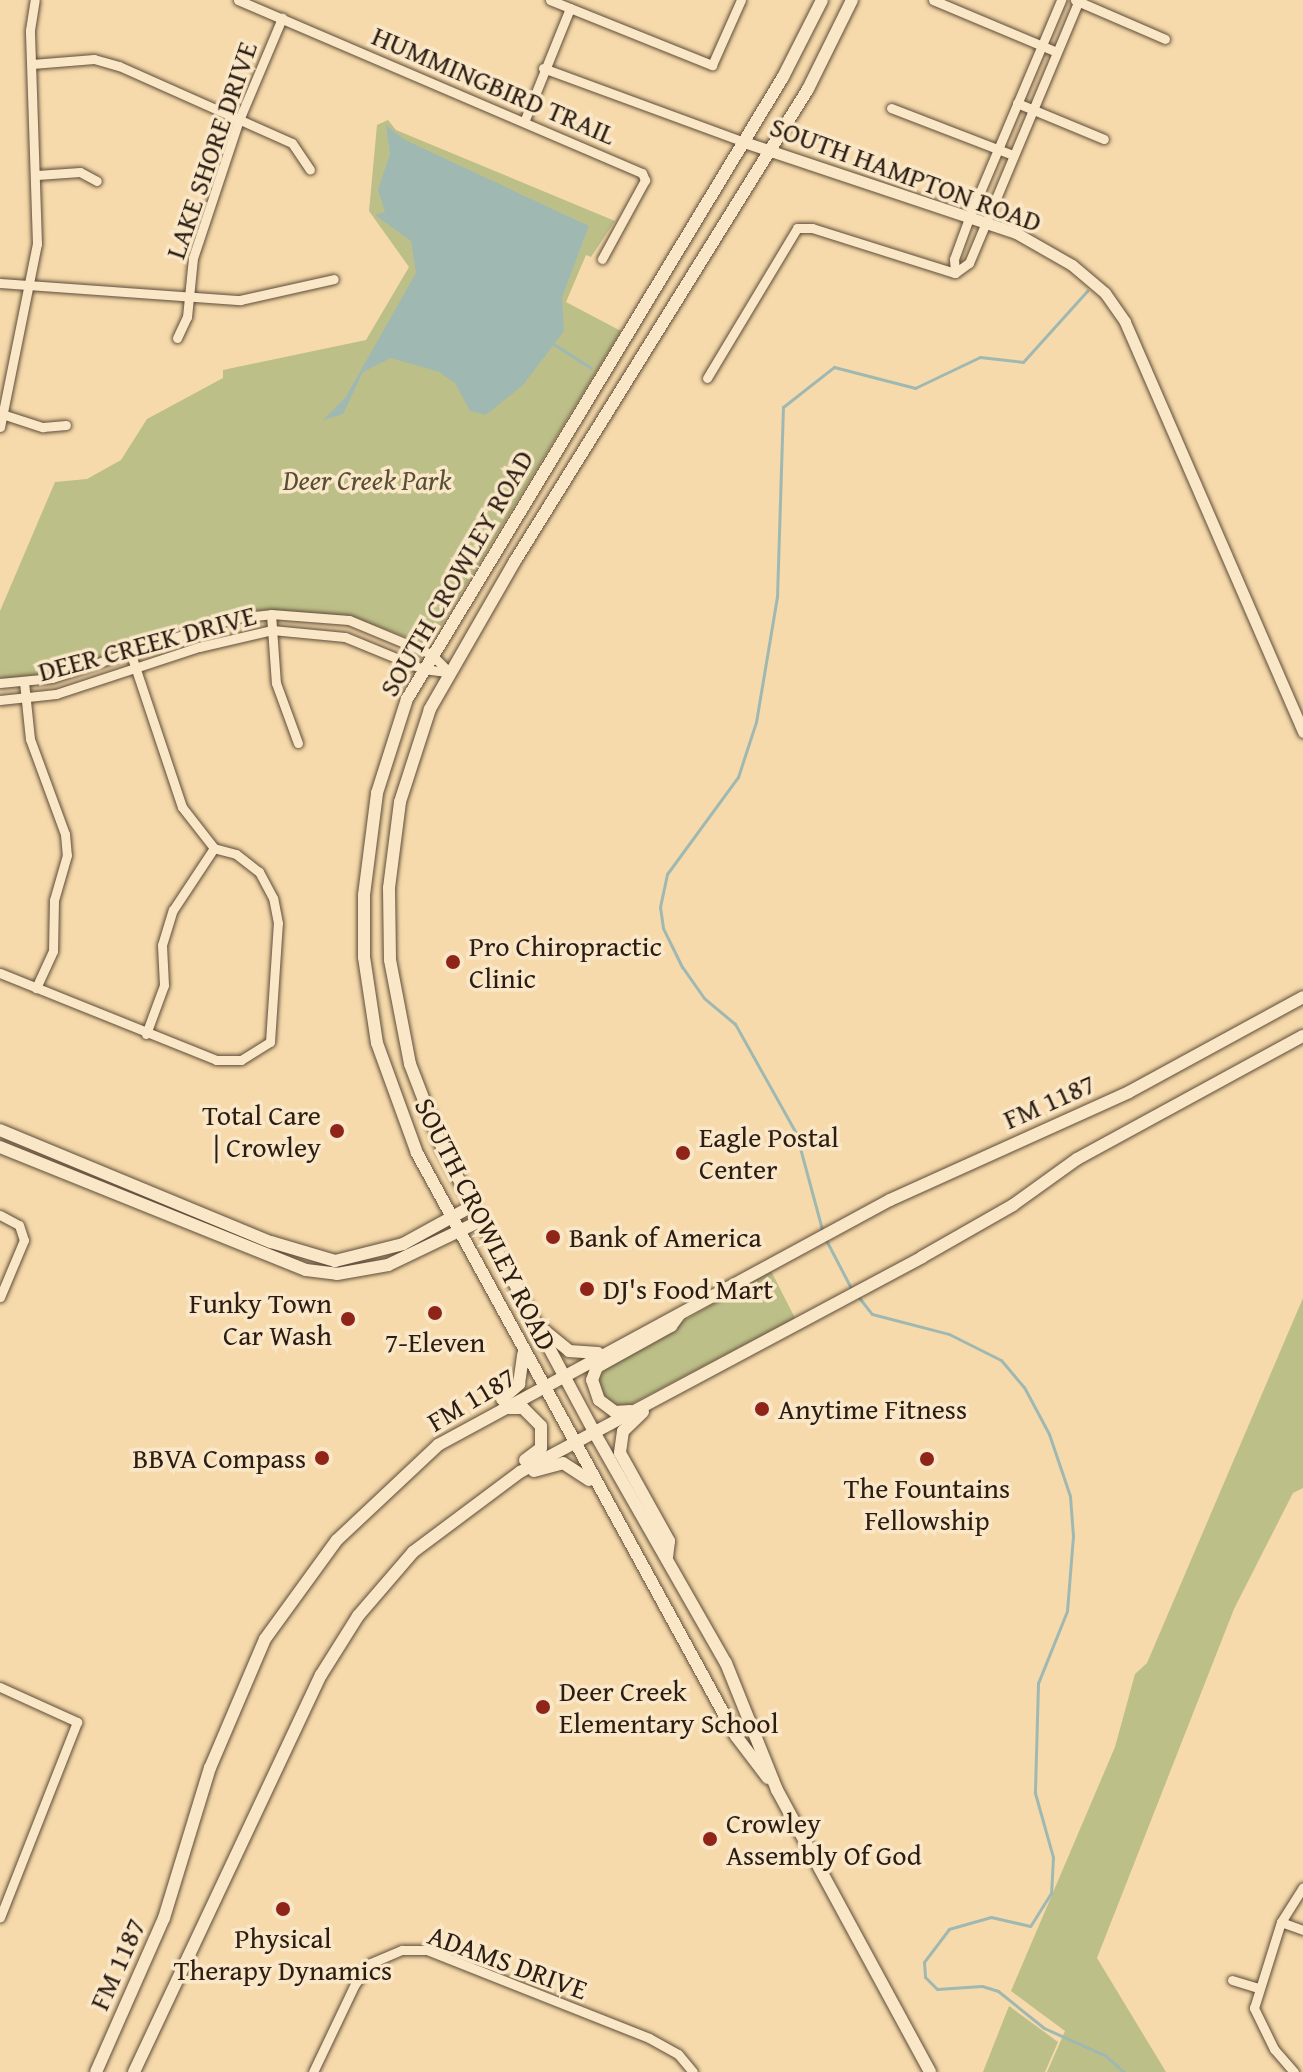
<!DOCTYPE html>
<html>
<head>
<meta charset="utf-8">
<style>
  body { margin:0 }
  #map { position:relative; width:1303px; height:2072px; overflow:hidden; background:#f6daab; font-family:"Gentium Book Plus",serif }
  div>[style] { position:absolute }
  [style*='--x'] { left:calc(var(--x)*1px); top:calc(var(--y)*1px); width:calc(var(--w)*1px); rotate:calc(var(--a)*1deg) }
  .green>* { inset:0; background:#bdbf88 }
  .water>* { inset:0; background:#9fb9b2 }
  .stream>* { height:3px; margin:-1.5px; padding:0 1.5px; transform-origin:1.5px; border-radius:1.5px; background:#9fb9b2 }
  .roads { filter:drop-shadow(0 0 2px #5e4c39) drop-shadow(0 0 2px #5e4c39) }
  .minor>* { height:9px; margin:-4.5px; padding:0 4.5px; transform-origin:4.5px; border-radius:4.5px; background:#f9e7c8 }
  .tertiary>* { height:11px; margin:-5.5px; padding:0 5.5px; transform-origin:5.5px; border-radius:5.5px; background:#f9e7c8 }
  .secondary>* { height:12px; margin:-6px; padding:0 6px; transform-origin:6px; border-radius:6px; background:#f9e7c8 }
  .dots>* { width:22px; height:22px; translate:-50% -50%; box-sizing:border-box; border:4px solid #f9e7c8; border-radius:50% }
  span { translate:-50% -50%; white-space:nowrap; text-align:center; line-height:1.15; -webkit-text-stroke:7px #f9e7c8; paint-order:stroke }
  .street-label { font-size:28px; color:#2b1d13 }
  .park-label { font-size:28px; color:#574e36; font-style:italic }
  .poi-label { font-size:28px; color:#2b1d13 }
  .left { translate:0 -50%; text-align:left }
  .right { translate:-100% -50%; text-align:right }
</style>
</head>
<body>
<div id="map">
  <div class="green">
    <div style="clip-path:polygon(388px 120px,396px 130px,615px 221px,591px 257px,586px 255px,566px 302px,621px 331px,436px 634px,422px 643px,349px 616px,265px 610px,212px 619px,78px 666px,27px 678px,0 678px,0 611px,55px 482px,87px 479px,121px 460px,147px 419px,223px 378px,223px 370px,366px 340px,409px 267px,369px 211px,377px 125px)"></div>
    <div style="clip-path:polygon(771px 1271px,795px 1318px,624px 1408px,604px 1398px,597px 1379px,613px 1361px)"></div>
    <div style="clip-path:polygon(1303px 1298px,1303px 1488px,1293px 1493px,1234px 1609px,1097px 1958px,1166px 2072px,1047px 2072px,1065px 2031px,1011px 1991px,1115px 1747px,1135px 1674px,1147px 1663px)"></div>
    <div style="clip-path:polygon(1009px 2006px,1058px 2042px,1045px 2072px,983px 2072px)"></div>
  </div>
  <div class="water">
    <div style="clip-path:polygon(386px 125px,405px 140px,589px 226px,562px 297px,564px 331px,523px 385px,486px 415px,470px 411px,455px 383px,439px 372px,391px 358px,363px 372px,343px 414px,323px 420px,345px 398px,416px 273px,411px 241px,375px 215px,385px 212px,378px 190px,390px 154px)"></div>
  </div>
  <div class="stream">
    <div style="--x:552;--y:343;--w:46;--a:32.7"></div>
    <div style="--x:823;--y:1233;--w:104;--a:-105.1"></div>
    <div style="--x:796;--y:1133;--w:125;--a:-119.2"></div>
    <div style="--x:735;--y:1024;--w:40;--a:-140"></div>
    <div style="--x:704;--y:998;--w:38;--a:-125"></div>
    <div style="--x:682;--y:967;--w:43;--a:-116"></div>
    <div style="--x:663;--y:928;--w:21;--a:-98"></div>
    <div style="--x:660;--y:907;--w:34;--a:-78"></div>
    <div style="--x:667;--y:874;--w:120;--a:-53.8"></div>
    <div style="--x:738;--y:777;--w:58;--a:-71.9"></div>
    <div style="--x:756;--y:722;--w:127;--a:-80.5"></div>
    <div style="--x:777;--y:597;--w:190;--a:-88.2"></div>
    <div style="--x:783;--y:407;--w:65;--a:-38.1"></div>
    <div style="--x:834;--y:367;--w:84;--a:14.5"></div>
    <div style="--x:915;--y:388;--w:72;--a:-25.5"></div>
    <div style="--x:980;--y:357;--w:43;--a:6.6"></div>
    <div style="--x:1023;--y:362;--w:96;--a:-48"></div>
    <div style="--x:826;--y:1240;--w:56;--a:62.5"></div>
    <div style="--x:857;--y:1295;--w:24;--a:52"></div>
    <div style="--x:872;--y:1314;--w:80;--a:14.6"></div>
    <div style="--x:949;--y:1334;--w:58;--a:26.6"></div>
    <div style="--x:1001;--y:1360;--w:35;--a:50"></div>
    <div style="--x:1024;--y:1387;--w:53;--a:62"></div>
    <div style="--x:1049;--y:1434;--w:65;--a:71.3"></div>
    <div style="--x:1070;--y:1496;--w:40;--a:85.7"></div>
    <div style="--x:1073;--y:1536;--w:75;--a:94.6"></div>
    <div style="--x:1067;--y:1611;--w:78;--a:111.9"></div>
    <div style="--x:1038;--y:1683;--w:110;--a:91.6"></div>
    <div style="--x:1035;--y:1793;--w:66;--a:74.3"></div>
    <div style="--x:1053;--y:1857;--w:36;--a:93"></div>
    <div style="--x:1051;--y:1893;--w:39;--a:122"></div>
    <div style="--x:1030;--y:1926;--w:40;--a:-167"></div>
    <div style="--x:991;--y:1917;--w:44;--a:164.1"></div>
    <div style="--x:949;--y:1929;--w:41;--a:127.1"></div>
    <div style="--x:924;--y:1962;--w:15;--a:86"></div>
    <div style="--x:925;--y:1977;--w:17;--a:45"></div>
    <div style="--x:937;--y:1989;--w:45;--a:-3.8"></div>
    <div style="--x:982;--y:1986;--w:17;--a:17"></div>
    <div style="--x:998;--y:1991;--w:59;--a:38.8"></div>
    <div style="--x:1044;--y:2028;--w:68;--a:24.3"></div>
    <div style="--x:1106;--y:2056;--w:24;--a:42"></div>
  </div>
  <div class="roads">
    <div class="minor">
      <div style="--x:238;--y:0;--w:439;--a:23.2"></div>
      <div style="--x:642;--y:173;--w:8;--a:67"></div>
      <div style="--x:645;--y:180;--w:90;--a:118.6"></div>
      <div style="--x:550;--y:0;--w:175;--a:21.9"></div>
      <div style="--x:712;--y:65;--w:71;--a:-66"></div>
      <div style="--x:933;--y:0;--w:134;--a:22.8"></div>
      <div style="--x:1075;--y:0;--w:98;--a:23.4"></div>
      <div style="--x:32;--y:64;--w:62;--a:-4.6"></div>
      <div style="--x:94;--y:59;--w:26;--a:16"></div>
      <div style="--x:119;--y:66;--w:189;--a:24"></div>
      <div style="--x:292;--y:143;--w:32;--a:56"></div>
      <div style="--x:543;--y:68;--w:214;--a:20.2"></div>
      <div style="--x:1017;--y:103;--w:94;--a:22.5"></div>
      <div style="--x:891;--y:108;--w:131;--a:21.1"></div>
      <div style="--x:524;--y:122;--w:123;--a:-68"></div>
      <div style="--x:37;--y:175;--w:43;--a:-4"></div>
      <div style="--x:80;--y:172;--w:19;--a:28"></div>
      <div style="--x:955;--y:273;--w:17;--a:-36"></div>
      <div style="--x:969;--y:263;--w:285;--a:-67.3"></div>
      <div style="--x:955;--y:273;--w:14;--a:-94"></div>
      <div style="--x:954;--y:259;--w:44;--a:-69.9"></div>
      <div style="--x:969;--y:218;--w:237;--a:-67.1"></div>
      <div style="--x:0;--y:283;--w:241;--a:4.1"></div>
      <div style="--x:240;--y:300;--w:96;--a:-12.6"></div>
      <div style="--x:177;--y:338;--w:23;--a:-65"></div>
      <div style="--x:187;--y:317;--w:59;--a:-84.2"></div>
      <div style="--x:193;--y:258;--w:145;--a:-71.6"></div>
      <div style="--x:239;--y:120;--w:111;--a:-67.1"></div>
      <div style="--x:707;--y:378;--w:175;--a:-59"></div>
      <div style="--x:797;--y:228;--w:15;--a:0"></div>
      <div style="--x:812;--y:228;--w:150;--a:17.5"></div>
      <div style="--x:5;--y:415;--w:40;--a:18"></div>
      <div style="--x:43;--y:427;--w:23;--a:-5"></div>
      <div style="--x:0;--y:427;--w:187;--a:-78.6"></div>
      <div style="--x:37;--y:244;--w:214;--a:-91.9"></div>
      <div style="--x:30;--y:30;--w:30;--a:-81"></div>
      <div style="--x:271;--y:614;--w:69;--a:85.9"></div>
      <div style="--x:276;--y:683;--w:64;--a:69.9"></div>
      <div style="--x:24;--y:682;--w:57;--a:84"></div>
      <div style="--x:30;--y:739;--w:101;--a:69.8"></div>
      <div style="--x:65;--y:834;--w:21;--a:85"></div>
      <div style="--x:67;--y:855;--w:47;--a:106.1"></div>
      <div style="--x:54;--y:900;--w:51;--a:91.1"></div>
      <div style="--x:53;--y:951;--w:41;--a:114.7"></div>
      <div style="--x:0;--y:683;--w:52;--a:-5.5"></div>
      <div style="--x:52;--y:678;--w:193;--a:-18.2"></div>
      <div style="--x:235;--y:618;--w:36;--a:-6"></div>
      <div style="--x:271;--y:614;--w:78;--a:4.4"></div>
      <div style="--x:349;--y:620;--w:89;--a:22.5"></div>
      <div style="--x:431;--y:654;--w:25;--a:45"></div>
      <div style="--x:0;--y:700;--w:56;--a:-6.1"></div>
      <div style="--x:56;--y:694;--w:151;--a:-18.2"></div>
      <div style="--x:199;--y:647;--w:75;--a:-13.1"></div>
      <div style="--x:272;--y:630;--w:73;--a:5.5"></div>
      <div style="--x:345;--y:637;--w:84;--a:22.3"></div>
      <div style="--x:423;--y:669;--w:26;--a:7"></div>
      <div style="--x:0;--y:973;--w:233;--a:21.9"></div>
      <div style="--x:216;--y:1060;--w:25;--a:0"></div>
      <div style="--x:241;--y:1060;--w:34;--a:-32"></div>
      <div style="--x:270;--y:1042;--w:119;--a:-86.2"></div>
      <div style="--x:278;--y:923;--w:25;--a:-101"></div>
      <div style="--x:273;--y:898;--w:30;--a:-118"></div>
      <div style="--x:259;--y:872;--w:29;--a:-142"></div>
      <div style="--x:236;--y:854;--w:23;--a:-165"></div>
      <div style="--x:214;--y:848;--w:52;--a:-128"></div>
      <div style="--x:182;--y:807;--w:163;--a:-108.5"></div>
      <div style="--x:146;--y:1034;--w:52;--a:-69.8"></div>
      <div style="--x:164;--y:985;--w:40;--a:-92.9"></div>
      <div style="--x:162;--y:945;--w:37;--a:-73"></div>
      <div style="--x:173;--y:910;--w:74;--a:-56.5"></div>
      <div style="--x:0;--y:1215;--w:21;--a:28"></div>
      <div style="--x:19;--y:1225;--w:16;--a:72"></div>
      <div style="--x:24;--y:1240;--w:62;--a:112.8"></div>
      <div style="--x:0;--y:1687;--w:85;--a:24.4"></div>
      <div style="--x:77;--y:1722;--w:210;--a:111.5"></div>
      <div style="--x:1281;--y:1922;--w:23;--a:20"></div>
      <div style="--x:1232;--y:1980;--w:27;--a:17"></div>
      <div style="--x:313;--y:2072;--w:98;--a:-64.5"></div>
      <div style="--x:355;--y:1984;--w:26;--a:-53"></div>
      <div style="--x:371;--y:1963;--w:34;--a:-23"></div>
      <div style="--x:402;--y:1950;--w:25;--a:0"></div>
      <div style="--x:427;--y:1950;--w:239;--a:21.6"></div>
      <div style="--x:649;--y:2038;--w:33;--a:29"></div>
      <div style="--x:678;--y:2054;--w:23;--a:50"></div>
      <div style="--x:1294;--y:2072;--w:30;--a:-131"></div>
      <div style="--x:1274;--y:2049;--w:46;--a:-116"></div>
      <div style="--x:1254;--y:2008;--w:90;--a:-72.6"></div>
      <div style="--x:1281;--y:1922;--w:41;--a:-57.8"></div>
    </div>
    <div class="tertiary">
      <div style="--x:744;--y:142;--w:287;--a:18.5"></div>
      <div style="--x:1016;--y:233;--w:64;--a:29.7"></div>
      <div style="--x:1072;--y:265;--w:43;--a:40.3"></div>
      <div style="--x:1105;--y:293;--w:35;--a:55"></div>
      <div style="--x:1125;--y:322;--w:447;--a:66.5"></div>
    </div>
    <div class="secondary">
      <div style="--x:852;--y:0;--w:99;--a:116.3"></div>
      <div style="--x:808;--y:89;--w:556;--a:121.83"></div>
      <div style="--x:515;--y:561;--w:171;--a:119.9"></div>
      <div style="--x:430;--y:709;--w:98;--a:107.9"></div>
      <div style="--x:400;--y:802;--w:87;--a:97.3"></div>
      <div style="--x:389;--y:888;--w:72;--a:89.2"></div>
      <div style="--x:390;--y:960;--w:106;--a:79.1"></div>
      <div style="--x:410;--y:1064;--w:92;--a:69"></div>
      <div style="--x:443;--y:1150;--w:320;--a:61.8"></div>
      <div style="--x:594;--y:1432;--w:266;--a:60.3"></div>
      <div style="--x:726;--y:1663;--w:137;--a:68.1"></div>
      <div style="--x:777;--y:1790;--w:321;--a:61.5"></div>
      <div style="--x:0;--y:1130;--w:293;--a:22.5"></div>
      <div style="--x:271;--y:1242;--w:67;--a:16.5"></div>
      <div style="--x:335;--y:1261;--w:70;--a:-14"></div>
      <div style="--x:403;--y:1244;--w:81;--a:-28.8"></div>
      <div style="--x:0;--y:1147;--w:330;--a:21.9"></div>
      <div style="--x:306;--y:1270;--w:31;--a:7"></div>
      <div style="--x:337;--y:1274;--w:52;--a:-10"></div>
      <div style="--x:388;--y:1265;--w:104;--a:-25.6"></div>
      <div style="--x:541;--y:1328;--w:36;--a:39"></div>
      <div style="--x:569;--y:1351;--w:29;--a:4"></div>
      <div style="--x:502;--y:1399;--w:23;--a:-41"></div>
      <div style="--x:519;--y:1384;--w:30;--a:-82"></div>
      <div style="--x:504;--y:1408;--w:19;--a:0"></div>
      <div style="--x:523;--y:1408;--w:25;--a:45"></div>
      <div style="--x:541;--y:1426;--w:22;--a:90"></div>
      <div style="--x:541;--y:1448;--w:20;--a:143"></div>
      <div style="--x:630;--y:1411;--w:15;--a:176"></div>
      <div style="--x:615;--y:1412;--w:20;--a:-143"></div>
      <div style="--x:599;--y:1400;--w:21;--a:-109"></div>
      <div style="--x:592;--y:1380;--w:14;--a:-69"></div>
      <div style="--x:597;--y:1367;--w:85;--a:-29"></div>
      <div style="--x:671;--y:1326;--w:14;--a:-54"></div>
      <div style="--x:643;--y:1412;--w:28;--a:136"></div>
      <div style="--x:623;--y:1431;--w:22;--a:98"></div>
      <div style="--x:620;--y:1453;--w:101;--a:60.9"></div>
      <div style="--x:669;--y:1541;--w:17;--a:97"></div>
      <div style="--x:534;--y:1471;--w:30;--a:-15"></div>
      <div style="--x:563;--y:1463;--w:31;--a:33"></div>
      <div style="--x:768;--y:1778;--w:53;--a:-127.3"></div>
      <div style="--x:736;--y:1736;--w:665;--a:-118.69"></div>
      <div style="--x:417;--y:1153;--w:117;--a:-110"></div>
      <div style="--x:377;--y:1043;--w:87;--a:-98.6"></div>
      <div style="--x:364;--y:957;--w:62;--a:-90"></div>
      <div style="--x:364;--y:895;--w:103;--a:-82.7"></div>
      <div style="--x:377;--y:793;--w:99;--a:-72.3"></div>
      <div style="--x:407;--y:699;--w:727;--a:-58.85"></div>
      <div style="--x:783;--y:77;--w:86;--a:-63.1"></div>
      <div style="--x:96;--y:2072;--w:168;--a:-66.2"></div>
      <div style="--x:164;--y:1918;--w:157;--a:-73"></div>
      <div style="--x:210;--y:1768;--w:140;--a:-66.9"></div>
      <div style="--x:265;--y:1639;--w:122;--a:-54"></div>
      <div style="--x:337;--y:1540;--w:139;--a:-43.2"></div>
      <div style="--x:438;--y:1445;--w:514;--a:-28.46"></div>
      <div style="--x:890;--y:1200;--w:262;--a:-24.3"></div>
      <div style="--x:1129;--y:1092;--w:198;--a:-28.6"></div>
      <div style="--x:134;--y:2072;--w:439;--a:-64.8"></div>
      <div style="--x:321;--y:1675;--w:70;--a:-57.9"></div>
      <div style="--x:358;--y:1616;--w:84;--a:-49.3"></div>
      <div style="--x:413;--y:1552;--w:134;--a:-36.8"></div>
      <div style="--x:520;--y:1472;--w:456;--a:-28.1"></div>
      <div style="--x:922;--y:1257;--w:105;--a:-29.7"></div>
      <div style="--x:1013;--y:1205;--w:79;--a:-35.7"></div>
      <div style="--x:1077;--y:1159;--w:257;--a:-28.6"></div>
    </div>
  </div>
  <div class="dots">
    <div style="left:453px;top:962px;background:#8f2418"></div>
    <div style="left:337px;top:1131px;background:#8f2418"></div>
    <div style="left:683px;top:1153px;background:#8f2418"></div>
    <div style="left:553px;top:1237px;background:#8f2418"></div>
    <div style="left:587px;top:1289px;background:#8f2418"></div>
    <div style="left:435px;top:1313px;background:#8f2418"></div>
    <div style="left:348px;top:1319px;background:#8f2418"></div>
    <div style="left:762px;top:1409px;background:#8f2418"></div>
    <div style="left:322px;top:1458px;background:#8f2418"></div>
    <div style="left:927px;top:1459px;background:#8f2418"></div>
    <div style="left:543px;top:1707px;background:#8f2418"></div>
    <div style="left:710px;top:1839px;background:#8f2418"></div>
    <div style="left:283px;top:1909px;background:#8f2418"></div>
  </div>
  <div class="street-label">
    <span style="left:494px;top:85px;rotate:23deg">HUMMINGBIRD TRAIL</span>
    <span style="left:211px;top:150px;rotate:-71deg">LAKE SHORE DRIVE</span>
    <span style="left:906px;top:174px;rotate:20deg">SOUTH HAMPTON ROAD</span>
    <span style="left:456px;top:573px;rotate:-60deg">SOUTH CROWLEY ROAD</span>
    <span style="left:147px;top:643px;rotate:-15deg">DEER CREEK DRIVE</span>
    <span style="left:1049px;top:1101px;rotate:-24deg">FM 1187</span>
    <span style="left:486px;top:1224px;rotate:63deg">SOUTH CROWLEY ROAD</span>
    <span style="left:471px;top:1399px;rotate:-31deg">FM 1187</span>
    <span style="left:508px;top:1962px;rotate:20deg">ADAMS DRIVE</span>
    <span style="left:117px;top:1964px;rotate:-66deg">FM 1187</span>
  </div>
  <div class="park-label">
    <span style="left:367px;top:480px">Deer Creek Park</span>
  </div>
  <div class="poi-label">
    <span class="left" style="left:469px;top:962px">Pro Chiropractic<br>Clinic</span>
    <span class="right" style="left:321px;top:1131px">Total Care<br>| Crowley</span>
    <span class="left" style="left:699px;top:1153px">Eagle Postal<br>Center</span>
    <span class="left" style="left:569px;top:1237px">Bank of America</span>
    <span class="left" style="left:603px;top:1289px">DJ's Food Mart</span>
    <span class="right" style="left:332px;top:1319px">Funky Town<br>Car Wash</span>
    <span style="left:435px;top:1342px">7-Eleven</span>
    <span class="left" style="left:778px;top:1409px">Anytime Fitness</span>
    <span class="right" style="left:306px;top:1458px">BBVA Compass</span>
    <span style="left:927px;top:1504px">The Fountains<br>Fellowship</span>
    <span class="left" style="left:559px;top:1707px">Deer Creek<br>Elementary School</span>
    <span class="left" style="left:726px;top:1839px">Crowley<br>Assembly Of God</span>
    <span style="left:283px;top:1954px">Physical<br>Therapy Dynamics</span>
  </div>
</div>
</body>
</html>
